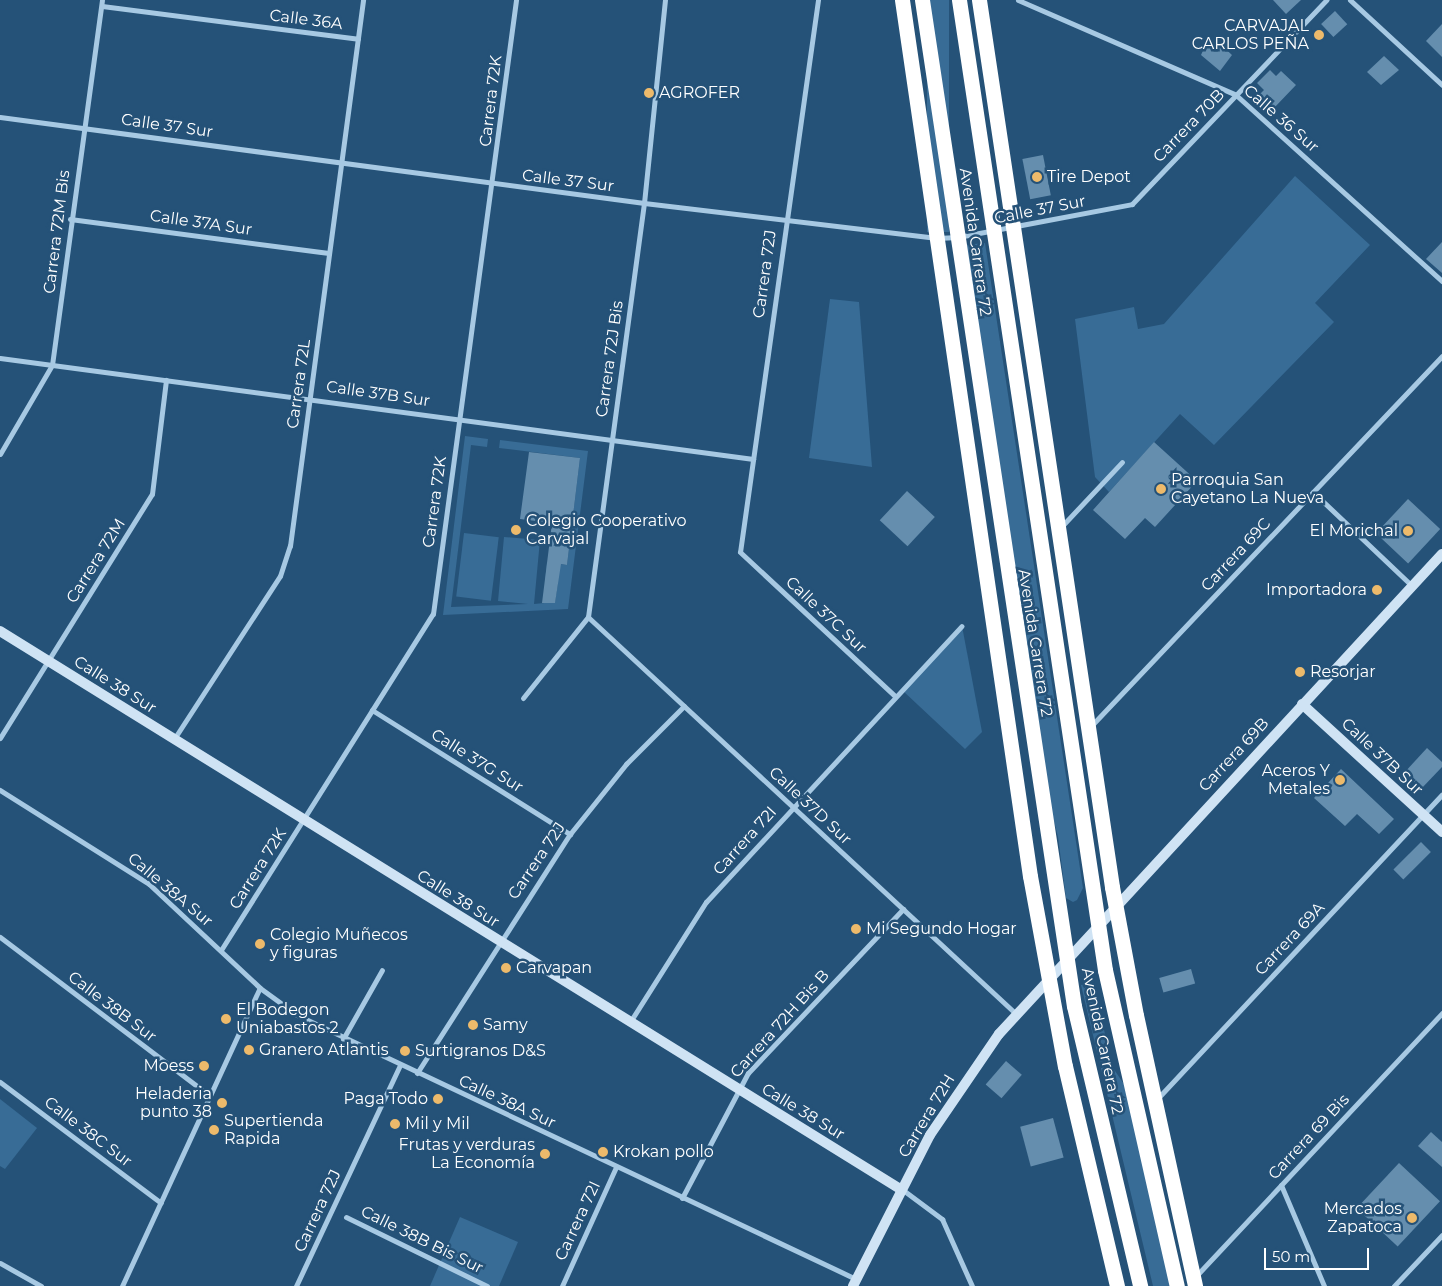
<!DOCTYPE html>
<html>
<head>
<meta charset="utf-8">
<style>
  body { margin:0 }
  #map { position:relative; width:1442px; height:1286px; overflow:hidden; background:#255278; font-family:Montserrat,sans-serif }
  div>[style] { position:absolute }
  [style*='--x'] { left:calc(var(--x)*1px); top:calc(var(--y)*1px); width:calc(var(--w)*1px); rotate:calc(var(--a)*1deg) }
  .green>* { inset:0; background:#386c96; transform-origin:0 0 }
  .building>* { inset:0; background:#658eae; transform-origin:0 0 }
  .street>* { height:5px; margin:-2.5px; padding:0 2.5px; transform-origin:2.5px; border-radius:2.5px; background:#a7c9e3 }
  .secondary>* { height:10px; margin:-5px; padding:0 5px; transform-origin:5px; border-radius:5px; background:#cfe3f4 }
  .highway>* { height:15px; margin:-7.5px; padding:0 7.5px; transform-origin:7.5px; border-radius:7.5px; background:#fff }
  .dots>* { width:14px; height:14px; translate:-50% -50%; box-sizing:border-box; border:2px solid #255278; border-radius:50% }
  span { translate:-50% -50%; white-space:nowrap; text-align:center; line-height:1.15; -webkit-text-stroke:5px #255278; paint-order:stroke }
  .street-label { font-size:16px; color:#fff }
  .poi-label { font-size:16px; color:#fff }
  .right { translate:-100% -50%; text-align:right }
  .left { translate:0 -50%; text-align:left }
  .scale { position:absolute; left:1264px; top:1248px; width:105px; height:22px; box-sizing:border-box; border:2px solid #fff; border-top:0; padding-left:6px; font-size:15px; line-height:18px; white-space:nowrap; color:#fff; -webkit-text-stroke:4px #255278; paint-order:stroke }
</style>
</head>
<body>
<div id="map">
  <div class="green">
    <div style="left:927px;top:0;width:22px;height:232px"></div>
    <div style="clip-path:polygon(1295px 176px,1370px 245px,1315px 303px,1334px 322px,1214px 445px,1180px 414px,1109px 492px,1095px 477px,1075px 319px,1134px 307px,1138px 329px,1164px 324px)"></div>
    <div style="clip-path:polygon(985px 243px,1083px 888px,1077px 900px,1073px 902px,1066px 898px,1058px 837px,1041px 769px,964px 245px)"></div>
    <div style="clip-path:polygon(830px 299px,859px 302px,872px 467px,809px 458px)"></div>
    <div style="clip-path:polygon(465px 436px,488px 439px,487px 447px,471px 445px,451px 607px,528px 604px,498px 601px,504px 537px,540px 540px,534px 604px,555px 602px,558px 583px,545px 582px,547px 562px,567px 565px,580px 458px,499px 448px,500px 440px,588px 451px,568px 609px,443px 615px)"></div>
    <div style="left:464px;top:533px;width:35px;height:64px;rotate:7deg"></div>
    <div style="clip-path:polygon(962px 626px,982px 732px,965px 749px,902px 690px)"></div>
    <div style="clip-path:polygon(1093px 983px,1113px 1068px,1126px 1087px,1173px 1286px,1153px 1286px,1081px 985px)"></div>
    <div style="clip-path:polygon(0 1099px,37px 1128px,5px 1169px,0 1166px)"></div>
    <div style="clip-path:polygon(460px 1217px,518px 1242px,499px 1286px,430px 1286px)"></div>
  </div>
  <div class="building">
    <div style="clip-path:polygon(1273px 0,1301px 0,1286px 14px)"></div>
    <div style="left:1335px;top:11px;width:18px;height:19px;rotate:47deg"></div>
    <div style="clip-path:polygon(1442px 24px,1442px 57px,1426px 41px)"></div>
    <div style="clip-path:polygon(1217px 41px,1232px 55px,1220px 71px,1201px 55px,1206px 44px,1210px 47px)"></div>
    <div style="clip-path:polygon(1384px 56px,1399px 70px,1381px 85px,1367px 72px)"></div>
    <div style="clip-path:polygon(1270px 70px,1276px 76px,1281px 71px,1296px 85px,1274px 108px,1260px 94px,1264px 90px,1257px 83px)"></div>
    <div style="left:1043px;top:155px;width:41px;height:21px;rotate:79deg"></div>
    <div style="clip-path:polygon(1442px 242px,1442px 273px,1426px 259px)"></div>
    <div style="clip-path:polygon(1154px 442px,1197px 481px,1155px 527px,1145px 518px,1125px 539px,1093px 510px)"></div>
    <div style="clip-path:polygon(529px 452px,580px 458px,567px 565px,561px 564px,555px 603px,542px 603px,552px 523px,520px 519px)"></div>
    <div style="left:907px;top:491px;width:38px;height:40px;rotate:43deg"></div>
    <div style="left:1408px;top:499px;width:44px;height:47px;rotate:43deg"></div>
    <div style="clip-path:polygon(1427px 748px,1442px 762px,1442px 767px,1421px 789px,1404px 773px)"></div>
    <div style="clip-path:polygon(1341px 769px,1394px 819px,1379px 834px,1357px 814px,1345px 826px,1314px 798px)"></div>
    <div style="left:1421px;top:842px;width:14px;height:39px;rotate:45deg"></div>
    <div style="left:1191px;top:969px;width:15px;height:33px;rotate:74deg"></div>
    <div style="left:1006px;top:1061px;width:21px;height:31px;rotate:41deg"></div>
    <div style="left:1053px;top:1118px;width:41px;height:34px;rotate:75deg"></div>
    <div style="clip-path:polygon(1431px 1132px,1442px 1142px,1442px 1167px,1418px 1146px)"></div>
    <div style="left:1399px;top:1163px;width:56px;height:62px;rotate:43deg"></div>
  </div>
  <div class="street">
    <div style="--x:818;--y:0;--w:557;--a:98.04"></div>
    <div style="--x:740;--y:552;--w:212;--a:42.9"></div>
    <div style="--x:1018;--y:0;--w:238;--a:23.5"></div>
    <div style="--x:1236;--y:95;--w:278;--a:42.1"></div>
    <div style="--x:1350;--y:0;--w:125;--a:42.7"></div>
    <div style="--x:102;--y:6;--w:258;--a:7.3"></div>
    <div style="--x:0;--y:117;--w:650;--a:7.61"></div>
    <div style="--x:644;--y:203;--w:295;--a:6.8"></div>
    <div style="--x:937;--y:238;--w:21;--a:-3"></div>
    <div style="--x:958;--y:237;--w:177;--a:-10.7"></div>
    <div style="--x:1132;--y:204;--w:282;--a:-46.4"></div>
    <div style="--x:70;--y:219;--w:261;--a:7.5"></div>
    <div style="--x:0;--y:358;--w:760;--a:7.64"></div>
    <div style="--x:0;--y:454;--w:103;--a:-59.7"></div>
    <div style="--x:52;--y:365;--w:368;--a:-82.2"></div>
    <div style="--x:1313;--y:492;--w:137;--a:43.5"></div>
    <div style="--x:1061;--y:527;--w:89;--a:-46.8"></div>
    <div style="--x:588;--y:617;--w:582;--a:42.84"></div>
    <div style="--x:523;--y:698;--w:104;--a:-51.3"></div>
    <div style="--x:588;--y:617;--w:418;--a:-82.3"></div>
    <div style="--x:644;--y:203;--w:204;--a:-84.1"></div>
    <div style="--x:372;--y:710;--w:234;--a:32.1"></div>
    <div style="--x:1091;--y:726;--w:510;--a:-46.51"></div>
    <div style="--x:0;--y:738;--w:287;--a:-58.1"></div>
    <div style="--x:152;--y:494;--w:115;--a:-83"></div>
    <div style="--x:174;--y:739;--w:194;--a:-57"></div>
    <div style="--x:280;--y:576;--w:32;--a:-72"></div>
    <div style="--x:290;--y:546;--w:551;--a:-82.38"></div>
    <div style="--x:0;--y:790;--w:176;--a:32.2"></div>
    <div style="--x:149;--y:884;--w:152;--a:43.1"></div>
    <div style="--x:260;--y:988;--w:46;--a:36.1"></div>
    <div style="--x:297;--y:1015;--w:618;--a:25.28"></div>
    <div style="--x:0;--y:937;--w:263;--a:37.1"></div>
    <div style="--x:221;--y:950;--w:397;--a:-57.8"></div>
    <div style="--x:433;--y:614;--w:620;--a:-82.3"></div>
    <div style="--x:630;--y:1022;--w:142;--a:-57.7"></div>
    <div style="--x:706;--y:902;--w:376;--a:-47.2"></div>
    <div style="--x:343;--y:1039;--w:79;--a:-60.5"></div>
    <div style="--x:417;--y:1073;--w:284;--a:-57.4"></div>
    <div style="--x:570;--y:834;--w:90;--a:-51.3"></div>
    <div style="--x:626;--y:764;--w:82;--a:-45"></div>
    <div style="--x:0;--y:1082;--w:201;--a:36.9"></div>
    <div style="--x:1157;--y:1099;--w:417;--a:-46.9"></div>
    <div style="--x:1281;--y:1185;--w:110;--a:66.9"></div>
    <div style="--x:903;--y:1190;--w:49;--a:36.6"></div>
    <div style="--x:942;--y:1219;--w:73;--a:65.9"></div>
    <div style="--x:682;--y:1198;--w:141;--a:-62.2"></div>
    <div style="--x:748;--y:1073;--w:226;--a:-46.6"></div>
    <div style="--x:346;--y:1217;--w:157;--a:26.1"></div>
    <div style="--x:0;--y:1263;--w:47;--a:29.3"></div>
    <div style="--x:1196;--y:1276;--w:360;--a:-46.9"></div>
    <div style="--x:122;--y:1286;--w:328;--a:-65.2"></div>
    <div style="--x:296;--y:1286;--w:244;--a:-64.8"></div>
    <div style="--x:562;--y:1286;--w:131;--a:-65.6"></div>
    <div style="--x:1394;--y:1286;--w:70;--a:-46.7"></div>
  </div>
  <div class="secondary">
    <div style="--x:0;--y:631;--w:1061;--a:31.79"></div>
    <div style="--x:1302;--y:704;--w:190;--a:42.4"></div>
    <div style="--x:853;--y:1286;--w:169;--a:-63"></div>
    <div style="--x:930;--y:1135;--w:122;--a:-55.7"></div>
    <div style="--x:999;--y:1034;--w:653;--a:-47.3"></div>
  </div>
  <div class="highway">
    <div style="--x:902;--y:0;--w:885;--a:81.69"></div>
    <div style="--x:1030;--y:876;--w:193;--a:79.6"></div>
    <div style="--x:1065;--y:1066;--w:226;--a:76.7"></div>
    <div style="--x:922;--y:0;--w:1017;--a:81.41"></div>
    <div style="--x:1074;--y:1006;--w:288;--a:76.7"></div>
    <div style="--x:959;--y:0;--w:981;--a:81.44"></div>
    <div style="--x:1105;--y:970;--w:324;--a:77.2"></div>
    <div style="--x:979;--y:0;--w:897;--a:81.47"></div>
    <div style="--x:1112;--y:887;--w:130;--a:79.4"></div>
    <div style="--x:1136;--y:1015;--w:277;--a:77.7"></div>
  </div>
  <div class="dots">
    <div style="left:1319px;top:35px;background:#edba6b"></div>
    <div style="left:649px;top:93px;background:#edba6b"></div>
    <div style="left:1037px;top:177px;background:#edba6b"></div>
    <div style="left:1161px;top:489px;background:#edba6b"></div>
    <div style="left:516px;top:530px;background:#edba6b"></div>
    <div style="left:1408px;top:531px;background:#edba6b"></div>
    <div style="left:1377px;top:590px;background:#edba6b"></div>
    <div style="left:1300px;top:672px;background:#edba6b"></div>
    <div style="left:1340px;top:780px;background:#edba6b"></div>
    <div style="left:856px;top:929px;background:#edba6b"></div>
    <div style="left:260px;top:944px;background:#edba6b"></div>
    <div style="left:506px;top:968px;background:#edba6b"></div>
    <div style="left:226px;top:1019px;background:#edba6b"></div>
    <div style="left:473px;top:1025px;background:#edba6b"></div>
    <div style="left:249px;top:1050px;background:#edba6b"></div>
    <div style="left:405px;top:1051px;background:#edba6b"></div>
    <div style="left:204px;top:1066px;background:#edba6b"></div>
    <div style="left:438px;top:1099px;background:#edba6b"></div>
    <div style="left:222px;top:1103px;background:#edba6b"></div>
    <div style="left:395px;top:1124px;background:#edba6b"></div>
    <div style="left:214px;top:1130px;background:#edba6b"></div>
    <div style="left:603px;top:1152px;background:#edba6b"></div>
    <div style="left:545px;top:1154px;background:#edba6b"></div>
    <div style="left:1412px;top:1218px;background:#edba6b"></div>
  </div>
  <div class="street-label">
    <span style="left:306px;top:20px;rotate:7deg">Calle 36A</span>
    <span style="left:491px;top:101px;rotate:-83deg">Carrera 72K</span>
    <span style="left:1281px;top:119px;rotate:41deg">Calle 36 Sur</span>
    <span style="left:167px;top:126px;rotate:8deg">Calle 37 Sur</span>
    <span style="left:1189px;top:126px;rotate:-46deg">Carrera 70B</span>
    <span style="left:568px;top:181px;rotate:7deg">Calle 37 Sur</span>
    <span style="left:1040px;top:210px;rotate:-11deg">Calle 37 Sur</span>
    <span style="left:201px;top:223px;rotate:8deg">Calle 37A Sur</span>
    <span style="left:57px;top:232px;rotate:-83deg">Carrera 72M Bis</span>
    <span style="left:975px;top:242px;rotate:82deg">Avenida Carrera 72</span>
    <span style="left:765px;top:274px;rotate:-82deg">Carrera 72J</span>
    <span style="left:610px;top:359px;rotate:-82deg">Carrera 72J Bis</span>
    <span style="left:299px;top:384px;rotate:-82deg">Carrera 72L</span>
    <span style="left:378px;top:394px;rotate:8deg">Calle 37B Sur</span>
    <span style="left:435px;top:502px;rotate:-82deg">Carrera 72K</span>
    <span style="left:1236px;top:555px;rotate:-47deg">Carrera 69C</span>
    <span style="left:96px;top:561px;rotate:-58deg">Carrera 72M</span>
    <span style="left:826px;top:615px;rotate:43deg">Calle 37C Sur</span>
    <span style="left:1035px;top:643px;rotate:81deg">Avenida Carrera 72</span>
    <span style="left:115px;top:685px;rotate:32deg">Calle 38 Sur</span>
    <span style="left:1234px;top:755px;rotate:-47deg">Carrera 69B</span>
    <span style="left:1382px;top:757px;rotate:43deg">Calle 37B Sur</span>
    <span style="left:477px;top:761px;rotate:32deg">Calle 37G Sur</span>
    <span style="left:810px;top:806px;rotate:43deg">Calle 37D Sur</span>
    <span style="left:745px;top:841px;rotate:-48deg">Carrera 72I</span>
    <span style="left:537px;top:861px;rotate:-56deg">Carrera 72J</span>
    <span style="left:258px;top:869px;rotate:-58deg">Carrera 72K</span>
    <span style="left:170px;top:890px;rotate:40deg">Calle 38A Sur</span>
    <span style="left:458px;top:899px;rotate:32deg">Calle 38 Sur</span>
    <span style="left:1290px;top:939px;rotate:-47deg">Carrera 69A</span>
    <span style="left:112px;top:1007px;rotate:37deg">Calle 38B Sur</span>
    <span style="left:780px;top:1024px;rotate:-48deg">Carrera 72H Bis B</span>
    <span style="left:1102px;top:1041px;rotate:78deg">Avenida Carrera 72</span>
    <span style="left:507px;top:1102px;rotate:25deg">Calle 38A Sur</span>
    <span style="left:803px;top:1112px;rotate:31deg">Calle 38 Sur</span>
    <span style="left:927px;top:1116px;rotate:-59deg">Carrera 72H</span>
    <span style="left:88px;top:1132px;rotate:37deg">Calle 38C Sur</span>
    <span style="left:1309px;top:1137px;rotate:-47deg">Carrera 69 Bis</span>
    <span style="left:318px;top:1211px;rotate:-65deg">Carrera 72J</span>
    <span style="left:578px;top:1221px;rotate:-65deg">Carrera 72I</span>
    <span style="left:422px;top:1240px;rotate:26deg">Calle 38B Bis Sur</span>
  </div>
  <div class="poi-label">
    <span class="right" style="left:1309px;top:35px">CARVAJAL<br>CARLOS PEÑA</span>
    <span class="left" style="left:659px;top:93px">AGROFER</span>
    <span class="left" style="left:1047px;top:177px">Tire Depot</span>
    <span class="left" style="left:1171px;top:489px">Parroquia San<br>Cayetano La Nueva</span>
    <span class="left" style="left:526px;top:530px">Colegio Cooperativo<br>Carvajal</span>
    <span class="right" style="left:1398px;top:531px">El Morichal</span>
    <span class="right" style="left:1367px;top:590px">Importadora</span>
    <span class="left" style="left:1310px;top:672px">Resorjar</span>
    <span class="right" style="left:1330px;top:780px">Aceros Y<br>Metales</span>
    <span class="left" style="left:866px;top:929px">Mi Segundo Hogar</span>
    <span class="left" style="left:270px;top:944px">Colegio Muñecos<br>y figuras</span>
    <span class="left" style="left:516px;top:968px">Carvapan</span>
    <span class="left" style="left:236px;top:1019px">El Bodegon<br>Uniabastos 2</span>
    <span class="left" style="left:483px;top:1025px">Samy</span>
    <span class="left" style="left:259px;top:1050px">Granero Atlantis</span>
    <span class="left" style="left:415px;top:1051px">Surtigranos D&amp;S</span>
    <span class="right" style="left:194px;top:1066px">Moess</span>
    <span class="right" style="left:212px;top:1103px">Heladeria<br>punto 38</span>
    <span class="right" style="left:428px;top:1099px">Paga Todo</span>
    <span class="left" style="left:224px;top:1130px">Supertienda<br>Rapida</span>
    <span class="left" style="left:405px;top:1124px">Mil y Mil</span>
    <span class="right" style="left:535px;top:1154px">Frutas y verduras<br>La Economía</span>
    <span class="left" style="left:613px;top:1152px">Krokan pollo</span>
    <span class="right" style="left:1402px;top:1218px">Mercados<br>Zapatoca</span>
  </div>
  <div class="scale">50 m</div>
</div>
</body>
</html>
